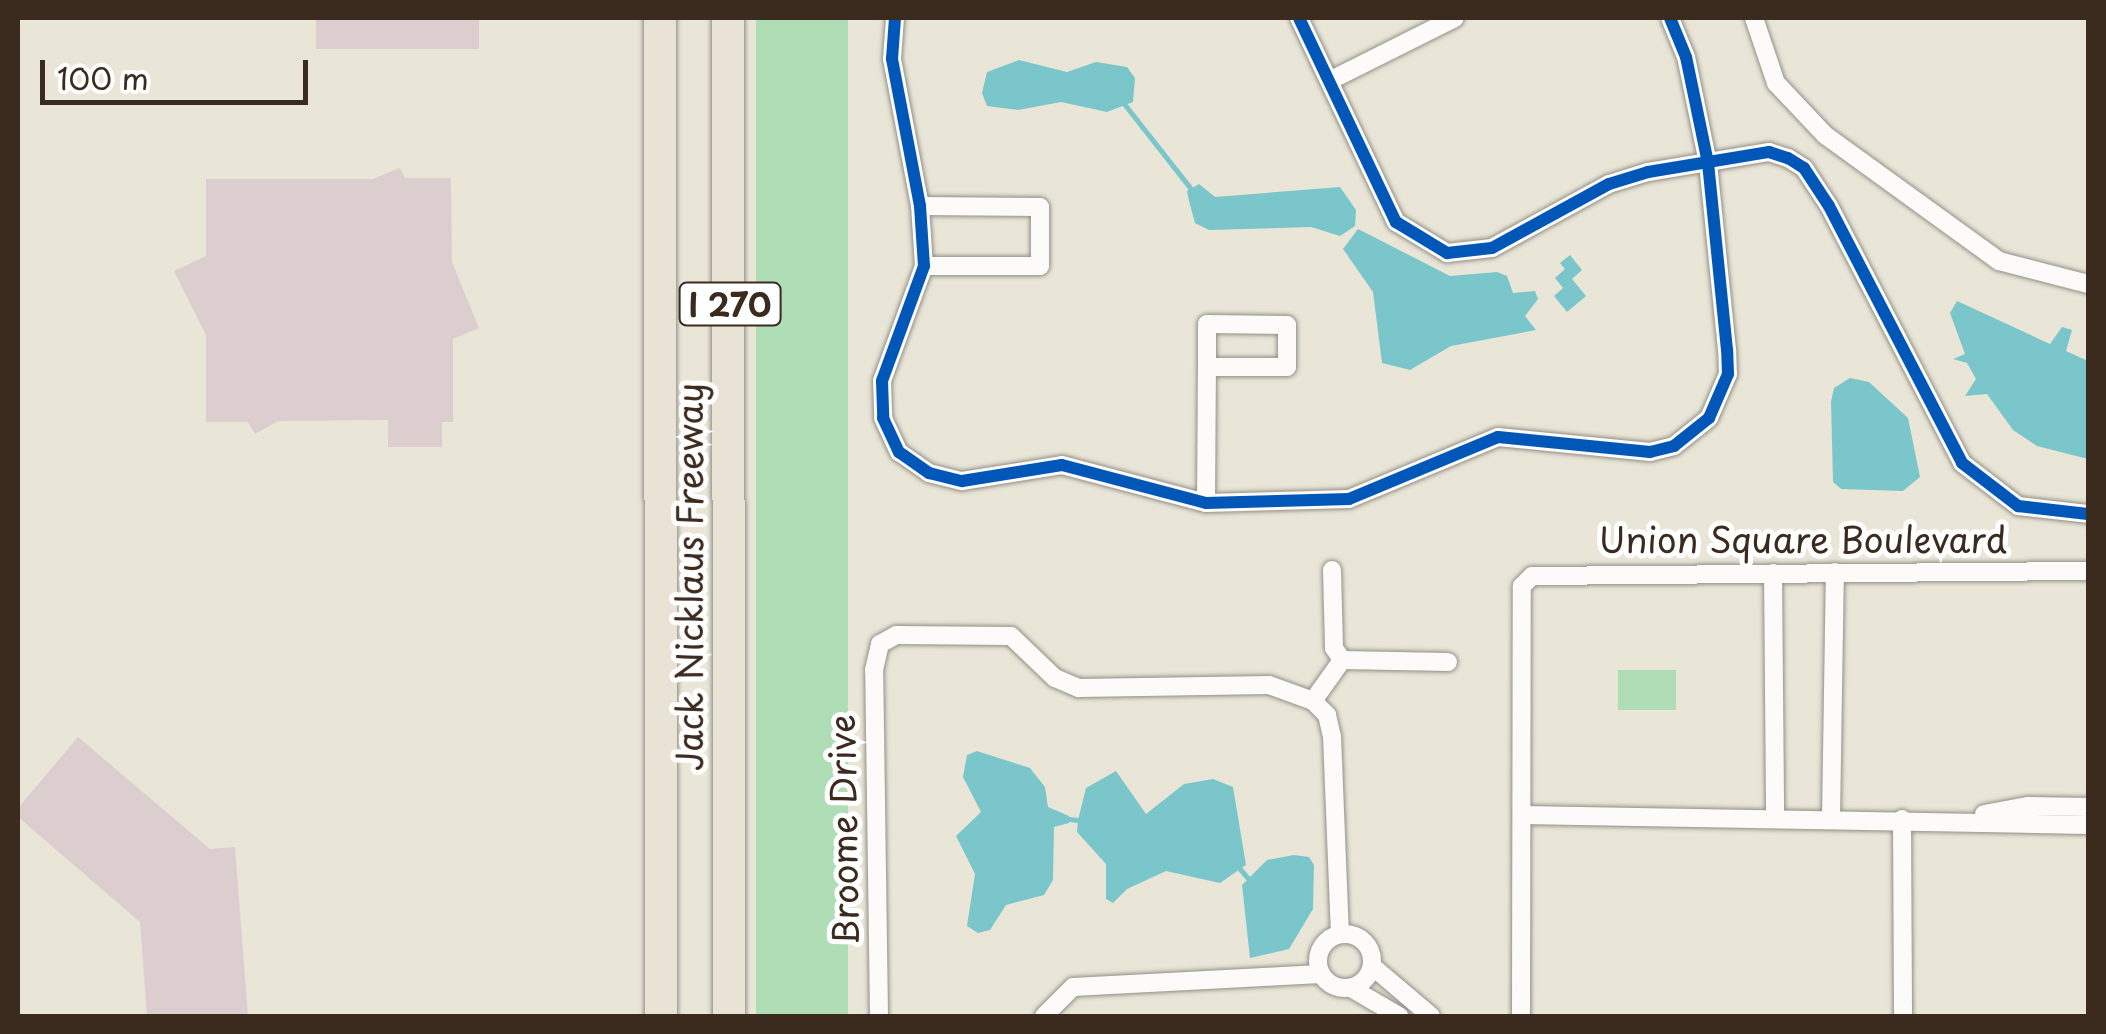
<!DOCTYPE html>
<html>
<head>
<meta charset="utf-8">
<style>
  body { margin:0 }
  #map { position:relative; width:2106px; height:1034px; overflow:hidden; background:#e9e6d8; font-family:"Playpen Sans",sans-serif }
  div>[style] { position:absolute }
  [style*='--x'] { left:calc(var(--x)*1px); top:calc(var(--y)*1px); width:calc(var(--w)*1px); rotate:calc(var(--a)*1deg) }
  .green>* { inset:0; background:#afddb6; transform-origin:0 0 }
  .water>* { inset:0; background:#7ac6cb }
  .stream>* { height:5px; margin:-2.5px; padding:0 2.5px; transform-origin:2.5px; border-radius:2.5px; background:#7ac6cb }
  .building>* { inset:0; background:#dccecf; transform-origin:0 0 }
  .roads { filter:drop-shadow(0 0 2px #938f86) drop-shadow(0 0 2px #938f86) }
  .minor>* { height:18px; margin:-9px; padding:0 9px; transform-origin:9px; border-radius:9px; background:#fcfbf9 }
  .minor>.ring { margin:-9px; padding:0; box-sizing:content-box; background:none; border:18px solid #fcfbf9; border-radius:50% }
  .motorway>* { height:32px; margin:-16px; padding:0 16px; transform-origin:16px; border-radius:16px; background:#e9e3d6 }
  .cycleway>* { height:12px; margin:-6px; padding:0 6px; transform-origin:6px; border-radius:6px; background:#0057b8 }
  span { translate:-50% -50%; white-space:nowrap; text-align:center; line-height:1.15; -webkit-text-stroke:10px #fff; paint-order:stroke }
  .shield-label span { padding:2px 8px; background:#fff; border:2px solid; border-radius:8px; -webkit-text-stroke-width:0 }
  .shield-label { font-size:32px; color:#3b2a1e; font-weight:700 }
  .street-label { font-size:35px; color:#3b2a1e }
  .frame { position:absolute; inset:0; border:20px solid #3b2a1e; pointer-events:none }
  .scale { position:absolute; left:40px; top:60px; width:268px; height:45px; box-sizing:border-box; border:5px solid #3b2a1e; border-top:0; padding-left:12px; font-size:30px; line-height:35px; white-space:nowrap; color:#3b2a1e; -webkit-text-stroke:8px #fff; paint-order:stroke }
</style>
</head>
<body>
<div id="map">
  <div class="green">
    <div style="left:756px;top:18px;width:92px;height:998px"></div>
    <div style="left:1618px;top:670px;width:58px;height:40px"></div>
  </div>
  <div class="water">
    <div style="clip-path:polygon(1019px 60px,1067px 72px,1096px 62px,1127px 67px,1135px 78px,1133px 102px,1107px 112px,1061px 102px,1018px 110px,987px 106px,982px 93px,987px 72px)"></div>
    <div style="clip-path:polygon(1199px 184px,1215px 197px,1340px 187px,1356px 210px,1355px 226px,1340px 236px,1311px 227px,1209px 230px,1195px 223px,1189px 201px,1187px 191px)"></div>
    <div style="clip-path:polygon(1358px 229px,1450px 276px,1497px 272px,1507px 276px,1513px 293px,1535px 291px,1538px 299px,1525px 316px,1536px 330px,1451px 346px,1410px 370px,1382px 363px,1373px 292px,1343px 249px)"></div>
    <div style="clip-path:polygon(1570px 255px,1582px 270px,1572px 279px,1586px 296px,1567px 312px,1554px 296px,1563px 288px,1555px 278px,1565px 269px,1560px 263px)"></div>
    <div style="clip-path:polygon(1957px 301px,2050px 344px,2062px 327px,2072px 330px,2066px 351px,2088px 361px,2088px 459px,2037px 446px,2013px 430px,1987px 394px,1965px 396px,1976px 379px,1967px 363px,1953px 359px,1965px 354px,1950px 313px)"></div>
    <div style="clip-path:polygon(1850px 378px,1869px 382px,1908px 418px,1920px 477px,1903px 491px,1841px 489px,1833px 482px,1831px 402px,1834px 388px)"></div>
    <div style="clip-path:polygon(977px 751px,1030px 768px,1045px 787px,1048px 807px,1069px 816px,1069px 823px,1054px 827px,1053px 880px,1044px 895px,1006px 905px,990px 930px,978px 933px,967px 926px,975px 874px,956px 836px,981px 812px,963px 777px,967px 755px)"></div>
    <div style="clip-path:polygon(1116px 771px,1146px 814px,1184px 784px,1213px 779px,1233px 787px,1246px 865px,1220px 883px,1166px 871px,1127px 889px,1113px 903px,1106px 899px,1106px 864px,1077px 832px,1078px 820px,1086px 788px)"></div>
    <div style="clip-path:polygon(1294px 855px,1309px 857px,1314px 865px,1313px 909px,1289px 949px,1250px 958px,1242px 885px,1267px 860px)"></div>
  </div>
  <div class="stream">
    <div style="--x:1125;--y:105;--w:107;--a:51.8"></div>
    <div style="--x:1069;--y:819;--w:9;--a:6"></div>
    <div style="--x:1240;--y:869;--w:11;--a:49"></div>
  </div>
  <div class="building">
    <div style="left:316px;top:18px;width:163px;height:31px"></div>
    <div style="clip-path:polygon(400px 168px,405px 178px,451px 178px,452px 262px,479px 328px,453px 339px,453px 422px,442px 422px,442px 447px,388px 447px,388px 420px,278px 421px,255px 434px,248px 422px,206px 422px,206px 335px,174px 271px,206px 256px,206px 179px,373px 179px)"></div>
    <div style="clip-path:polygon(78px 737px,210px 849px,235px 847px,248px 1016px,147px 1016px,140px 922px,18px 817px,18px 808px)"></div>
  </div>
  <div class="roads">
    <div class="minor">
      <div style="--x:895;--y:18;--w:41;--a:94.2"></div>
      <div style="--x:892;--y:59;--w:150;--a:79.2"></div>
      <div style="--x:920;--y:206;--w:60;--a:86.2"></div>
      <div style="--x:924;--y:266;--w:122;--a:110.1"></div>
      <div style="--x:882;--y:381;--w:37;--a:88"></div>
      <div style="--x:883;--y:418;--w:38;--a:65"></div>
      <div style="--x:899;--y:452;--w:37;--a:35"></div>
      <div style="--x:929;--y:473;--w:34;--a:14"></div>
      <div style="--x:962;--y:481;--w:101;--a:-9.1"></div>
      <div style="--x:1062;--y:465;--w:149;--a:14.8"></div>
      <div style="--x:1206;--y:503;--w:143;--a:-1.6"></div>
      <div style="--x:1349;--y:499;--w:161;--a:-22.6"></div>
      <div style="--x:1498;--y:437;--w:153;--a:5.6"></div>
      <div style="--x:1650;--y:452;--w:25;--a:-14"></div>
      <div style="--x:1674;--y:446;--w:45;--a:-38.7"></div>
      <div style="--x:1709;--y:418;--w:48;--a:-66.6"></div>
      <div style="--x:1728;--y:374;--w:24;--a:-92"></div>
      <div style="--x:1727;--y:350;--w:188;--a:-95.8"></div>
      <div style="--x:1708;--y:163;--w:108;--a:-101.7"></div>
      <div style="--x:1686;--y:57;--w:42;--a:-112.3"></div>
      <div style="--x:1299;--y:18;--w:226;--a:64.6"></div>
      <div style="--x:1396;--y:222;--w:60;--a:31.3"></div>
      <div style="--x:1447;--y:253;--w:45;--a:-6.3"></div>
      <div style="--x:1492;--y:248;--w:133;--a:-28.7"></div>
      <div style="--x:1609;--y:184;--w:41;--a:-17.1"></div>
      <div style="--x:1648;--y:172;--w:123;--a:-9.4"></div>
      <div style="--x:1769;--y:152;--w:20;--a:18"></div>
      <div style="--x:1788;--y:158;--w:19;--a:32"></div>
      <div style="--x:1804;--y:168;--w:45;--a:56.7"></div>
      <div style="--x:1829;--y:206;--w:289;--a:62.6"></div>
      <div style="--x:1962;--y:463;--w:71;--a:37.5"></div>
      <div style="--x:2018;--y:506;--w:70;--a:6.5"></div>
      <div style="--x:1754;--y:18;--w:69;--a:71.3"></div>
      <div style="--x:1776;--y:83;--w:71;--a:46.7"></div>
      <div style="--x:1825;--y:135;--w:215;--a:35.9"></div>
      <div style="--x:1999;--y:261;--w:92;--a:14.5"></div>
      <div style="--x:1333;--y:79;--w:136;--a:-26.6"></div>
      <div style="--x:920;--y:206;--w:120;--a:0.5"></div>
      <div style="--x:1040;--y:207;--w:59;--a:90"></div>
      <div style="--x:1040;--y:266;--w:116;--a:180"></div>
      <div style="--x:1207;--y:324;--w:80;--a:0.7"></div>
      <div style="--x:1287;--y:325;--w:42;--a:90"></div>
      <div style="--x:1287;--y:367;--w:80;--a:180"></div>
      <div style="--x:1207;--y:367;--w:43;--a:-90"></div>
      <div style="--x:1206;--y:503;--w:136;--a:-89.6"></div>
      <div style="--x:1332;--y:570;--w:78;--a:88.5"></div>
      <div style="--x:1334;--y:648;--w:14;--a:56"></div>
      <div style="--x:1342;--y:660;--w:106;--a:1.1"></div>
      <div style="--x:1773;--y:573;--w:246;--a:89.5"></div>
      <div style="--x:1313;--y:701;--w:50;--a:-54.7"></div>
      <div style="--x:1984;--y:814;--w:45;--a:-10.3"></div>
      <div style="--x:2028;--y:806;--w:60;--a:1"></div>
      <div style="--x:1522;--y:815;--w:566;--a:1.01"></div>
      <div style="--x:1831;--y:819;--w:247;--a:-89.1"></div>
      <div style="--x:1902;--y:819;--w:197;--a:89.7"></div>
      <div class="ring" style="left:1318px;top:934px;width:36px;height:36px"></div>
      <div style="--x:1372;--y:966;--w:77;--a:40.3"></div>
      <div style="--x:1351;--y:988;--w:56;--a:30.3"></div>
      <div style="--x:879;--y:1016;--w:346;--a:-90.8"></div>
      <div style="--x:874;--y:670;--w:27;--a:-77"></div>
      <div style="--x:880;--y:644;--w:18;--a:-29"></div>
      <div style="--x:896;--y:635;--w:115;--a:0.5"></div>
      <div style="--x:1011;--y:636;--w:61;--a:43.7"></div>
      <div style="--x:1055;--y:678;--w:26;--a:23"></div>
      <div style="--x:1079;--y:688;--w:190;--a:-0.9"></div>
      <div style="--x:1269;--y:685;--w:47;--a:20"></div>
      <div style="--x:1313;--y:701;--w:20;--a:45"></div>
      <div style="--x:1327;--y:715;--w:22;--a:77"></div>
      <div style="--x:1332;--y:736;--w:198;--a:87.7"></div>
      <div style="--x:1044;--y:1016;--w:41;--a:-45"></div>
      <div style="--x:1073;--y:987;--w:248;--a:-3"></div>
      <div style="--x:1521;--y:1016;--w:430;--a:-89.9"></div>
      <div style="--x:1522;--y:586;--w:14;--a:-45"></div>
      <div style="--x:1532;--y:576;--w:556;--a:-0.52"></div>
    </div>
    <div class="motorway">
      <div style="--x:660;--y:18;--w:998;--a:89.94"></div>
      <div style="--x:728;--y:18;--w:998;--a:89.94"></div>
    </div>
  </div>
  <div class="cycleway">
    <div style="--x:895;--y:18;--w:41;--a:94.2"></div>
    <div style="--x:892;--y:59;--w:150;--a:79.2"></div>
    <div style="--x:920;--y:206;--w:60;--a:86.2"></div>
    <div style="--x:924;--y:266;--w:122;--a:110.1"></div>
    <div style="--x:882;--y:381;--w:37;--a:88"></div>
    <div style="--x:883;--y:418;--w:38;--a:65"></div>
    <div style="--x:899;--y:452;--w:37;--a:35"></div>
    <div style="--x:929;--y:473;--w:34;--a:14"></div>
    <div style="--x:962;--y:481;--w:101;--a:-9.1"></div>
    <div style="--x:1062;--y:465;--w:149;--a:14.8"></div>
    <div style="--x:1206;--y:503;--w:143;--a:-1.6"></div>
    <div style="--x:1349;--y:499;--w:161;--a:-22.6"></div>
    <div style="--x:1498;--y:437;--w:153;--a:5.6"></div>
    <div style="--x:1650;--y:452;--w:25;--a:-14"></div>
    <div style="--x:1674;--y:446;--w:45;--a:-38.7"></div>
    <div style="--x:1709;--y:418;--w:48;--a:-66.6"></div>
    <div style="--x:1728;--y:374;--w:24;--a:-92"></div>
    <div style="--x:1727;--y:350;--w:188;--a:-95.8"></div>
    <div style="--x:1708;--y:163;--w:108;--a:-101.7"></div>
    <div style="--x:1686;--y:57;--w:42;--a:-112.3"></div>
    <div style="--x:1299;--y:18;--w:226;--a:64.6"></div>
    <div style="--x:1396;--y:222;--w:60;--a:31.3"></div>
    <div style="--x:1447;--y:253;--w:45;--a:-6.3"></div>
    <div style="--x:1492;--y:248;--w:133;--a:-28.7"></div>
    <div style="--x:1609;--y:184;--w:41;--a:-17.1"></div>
    <div style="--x:1648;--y:172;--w:123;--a:-9.4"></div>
    <div style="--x:1769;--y:152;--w:20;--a:18"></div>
    <div style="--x:1788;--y:158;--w:19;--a:32"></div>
    <div style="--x:1804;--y:168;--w:45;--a:56.7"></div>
    <div style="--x:1829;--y:206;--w:289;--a:62.6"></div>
    <div style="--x:1962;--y:463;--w:71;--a:37.5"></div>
    <div style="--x:2018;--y:506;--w:70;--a:6.5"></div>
  </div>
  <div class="shield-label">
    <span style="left:730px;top:304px">I 270</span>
  </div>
  <div class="street-label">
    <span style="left:1803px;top:539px">Union Square Boulevard</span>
    <span style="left:689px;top:577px;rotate:-90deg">Jack Nicklaus Freeway</span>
    <span style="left:843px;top:830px;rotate:-91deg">Broome Drive</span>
  </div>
  <div class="frame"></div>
  <div class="scale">100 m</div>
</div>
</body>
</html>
